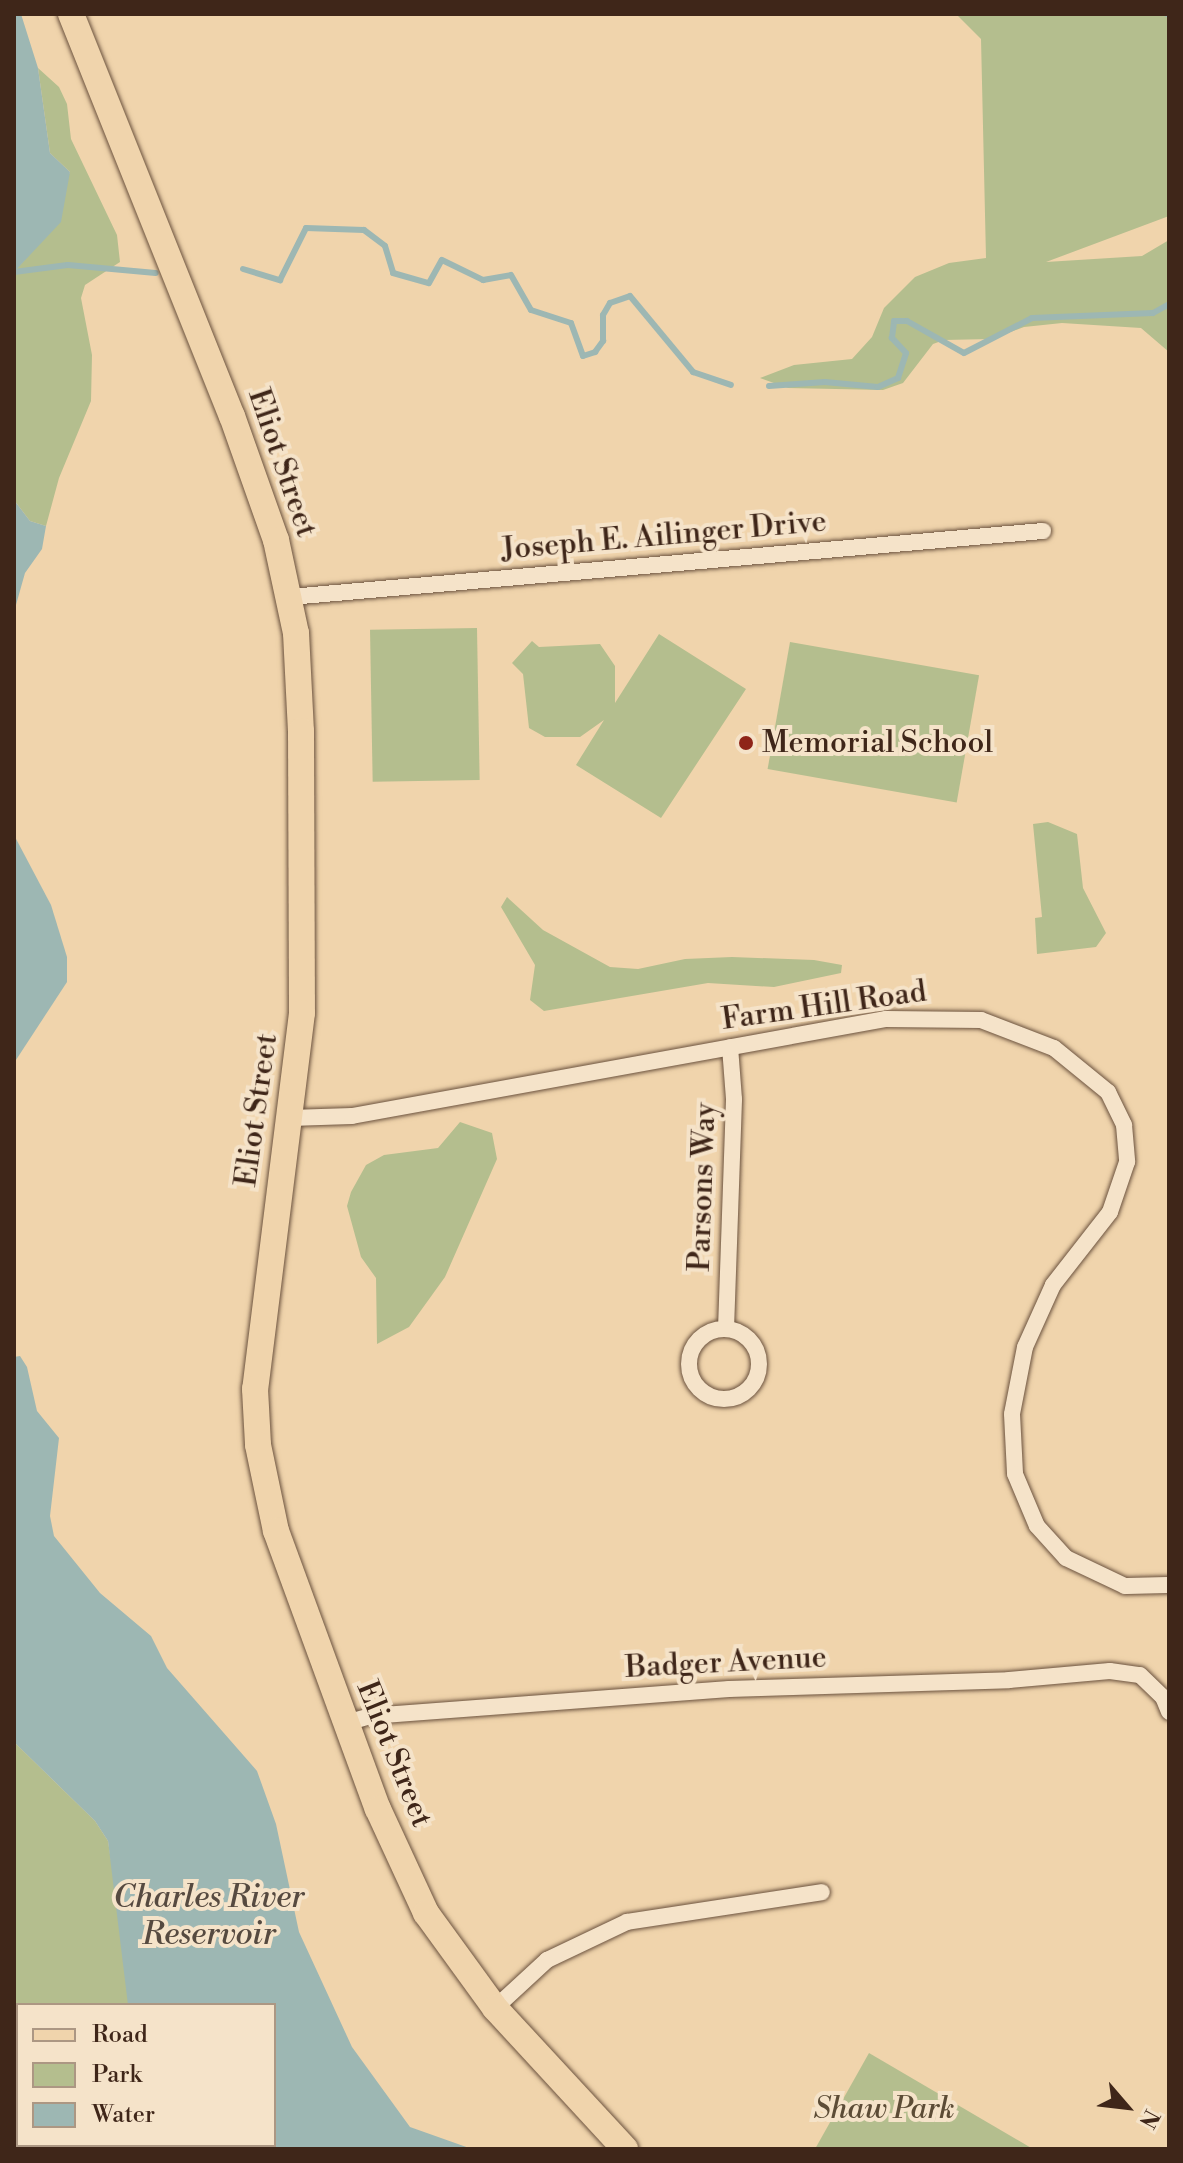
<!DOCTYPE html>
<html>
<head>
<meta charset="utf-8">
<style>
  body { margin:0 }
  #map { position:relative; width:1183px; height:2163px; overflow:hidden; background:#f0d4ac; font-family:"Libre Bodoni",serif }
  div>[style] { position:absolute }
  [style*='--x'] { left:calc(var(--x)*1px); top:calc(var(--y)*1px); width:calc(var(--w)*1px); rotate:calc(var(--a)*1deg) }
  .green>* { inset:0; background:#b4be8e; transform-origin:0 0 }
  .water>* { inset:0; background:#9db7b3 }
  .stream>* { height:6px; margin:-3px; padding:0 3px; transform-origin:3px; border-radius:3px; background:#9db7b3 }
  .roads { filter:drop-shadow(0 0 2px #6b523e) drop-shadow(0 0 2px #6b523e) }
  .street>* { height:16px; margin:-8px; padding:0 8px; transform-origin:8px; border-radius:8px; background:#f5e3c9 }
  .street>.ring { margin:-8px; padding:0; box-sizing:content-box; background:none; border:16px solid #f5e3c9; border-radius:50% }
  .primary>* { height:26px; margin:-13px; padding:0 13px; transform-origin:13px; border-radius:13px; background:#f0d4ac }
  .dots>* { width:22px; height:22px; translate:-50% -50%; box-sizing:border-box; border:4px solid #f5e3c9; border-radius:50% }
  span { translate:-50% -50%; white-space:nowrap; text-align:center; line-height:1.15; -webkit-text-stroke:8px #f5e3c9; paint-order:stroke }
  .street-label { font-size:30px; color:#3f2619 }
  .poi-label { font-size:30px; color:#3f2619 }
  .left { translate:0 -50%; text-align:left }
  .park-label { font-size:30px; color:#5c4c36; font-style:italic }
  .water-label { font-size:32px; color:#564a40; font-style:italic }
  .frame { position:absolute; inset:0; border:16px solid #3f2619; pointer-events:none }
  .legend { position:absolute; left:16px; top:2003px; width:260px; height:144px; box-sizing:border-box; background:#f5e3c9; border:2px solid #ac9783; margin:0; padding:10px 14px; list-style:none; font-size:24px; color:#3f2619 }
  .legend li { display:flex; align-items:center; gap:16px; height:40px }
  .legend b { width:40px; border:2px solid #ac9783 }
  .north { position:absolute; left:1087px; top:2067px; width:80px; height:80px; -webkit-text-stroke:6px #f5e3c9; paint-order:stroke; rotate:118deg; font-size:22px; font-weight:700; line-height:32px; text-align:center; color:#3f2619 }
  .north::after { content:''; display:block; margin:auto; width:28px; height:36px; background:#3f2619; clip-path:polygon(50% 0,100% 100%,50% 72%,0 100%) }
</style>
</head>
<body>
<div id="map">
  <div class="green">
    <div style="clip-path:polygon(956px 14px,1169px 14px,1169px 216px,1046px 262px,1142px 256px,1169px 240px,1169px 352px,1141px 328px,1062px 323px,1024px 327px,991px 339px,944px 340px,933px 344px,903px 383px,883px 390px,788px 388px,760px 378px,794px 365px,852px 359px,872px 337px,884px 308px,915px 277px,949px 263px,986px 258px,981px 39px)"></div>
    <div style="clip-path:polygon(38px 68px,59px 87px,67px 104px,71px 139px,117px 235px,120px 262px,85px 285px,81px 298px,92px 355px,91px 401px,59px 478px,46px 526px,30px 521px,14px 500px,14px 272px,33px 250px,70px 172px,50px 153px)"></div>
    <div style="left:477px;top:628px;width:152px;height:107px;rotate:89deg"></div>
    <div style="clip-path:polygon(659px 634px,746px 689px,661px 818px,576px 765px,604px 720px,580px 737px,545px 737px,529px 728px,523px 674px,512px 663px,532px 641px,539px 647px,600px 644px,615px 666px,615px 703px)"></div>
    <div style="left:790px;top:642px;width:192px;height:129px;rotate:10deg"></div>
    <div style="clip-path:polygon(1048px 822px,1077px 834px,1083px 888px,1106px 933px,1096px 947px,1037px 954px,1035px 918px,1042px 917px,1033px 824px)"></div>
    <div style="clip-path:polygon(507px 897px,543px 930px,610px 967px,638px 969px,685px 959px,732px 957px,814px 960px,842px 965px,841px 973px,774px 987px,708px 983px,544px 1011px,530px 1000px,535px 965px,501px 907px)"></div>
    <div style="clip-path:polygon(460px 1122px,492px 1133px,497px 1159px,445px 1277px,409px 1327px,377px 1344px,376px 1278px,361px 1257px,347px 1206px,351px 1192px,366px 1165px,384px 1155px,438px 1148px)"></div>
    <div style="clip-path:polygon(14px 1742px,95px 1821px,108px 1841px,129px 1978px,128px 2005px,18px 2005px,18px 2145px,128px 2149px,14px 2149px)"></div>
    <div style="clip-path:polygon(869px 2053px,1033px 2149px,815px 2149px)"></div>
  </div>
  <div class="water">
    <div style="clip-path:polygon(14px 14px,21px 14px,38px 68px,50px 153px,70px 172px,61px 222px,14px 272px)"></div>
    <div style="clip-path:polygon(14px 500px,30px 521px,46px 526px,42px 549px,25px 573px,14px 612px)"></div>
    <div style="clip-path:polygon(14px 835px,51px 905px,67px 957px,67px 982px,14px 1063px)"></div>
    <div style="clip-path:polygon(20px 1356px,27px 1367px,37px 1411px,59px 1438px,50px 1516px,54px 1536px,100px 1593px,151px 1636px,167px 1668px,257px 1771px,276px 1824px,299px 1932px,352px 2047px,410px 2127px,472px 2149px,150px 2149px,274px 2145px,274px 2005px,128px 2005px,108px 1841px,95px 1821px,14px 1742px,14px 1357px)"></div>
  </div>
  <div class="stream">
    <div style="--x:1167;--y:14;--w:2;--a:27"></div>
    <div style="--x:243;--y:269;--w:39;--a:17"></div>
    <div style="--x:280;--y:280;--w:58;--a:-63.4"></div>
    <div style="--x:306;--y:228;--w:58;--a:2"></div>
    <div style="--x:364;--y:230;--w:26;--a:37"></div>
    <div style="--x:385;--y:246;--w:28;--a:73"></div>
    <div style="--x:393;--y:273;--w:37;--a:16"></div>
    <div style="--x:429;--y:283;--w:26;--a:-61"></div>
    <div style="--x:442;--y:260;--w:46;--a:26"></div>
    <div style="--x:483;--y:280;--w:28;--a:-10"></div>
    <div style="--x:511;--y:275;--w:40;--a:60.3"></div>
    <div style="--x:531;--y:310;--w:42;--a:18"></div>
    <div style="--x:571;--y:323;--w:35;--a:70"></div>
    <div style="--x:583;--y:356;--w:13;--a:-18"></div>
    <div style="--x:595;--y:352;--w:14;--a:-54"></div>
    <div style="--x:603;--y:341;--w:26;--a:-90"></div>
    <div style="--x:603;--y:315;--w:14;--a:-60"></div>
    <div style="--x:610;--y:303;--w:21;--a:-19"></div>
    <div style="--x:630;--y:296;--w:99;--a:50.3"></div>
    <div style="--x:693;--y:372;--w:40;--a:18.9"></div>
    <div style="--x:14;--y:272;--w:54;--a:-7.4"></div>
    <div style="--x:68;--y:265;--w:88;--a:5.2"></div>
    <div style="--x:769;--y:386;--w:56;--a:-4.1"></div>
    <div style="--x:825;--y:382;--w:53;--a:5.4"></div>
    <div style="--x:878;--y:387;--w:22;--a:-24"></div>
    <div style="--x:898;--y:378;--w:26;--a:-72"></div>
    <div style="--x:906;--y:353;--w:21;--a:-133"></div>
    <div style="--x:892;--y:338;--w:17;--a:-83"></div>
    <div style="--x:894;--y:321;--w:13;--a:0"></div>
    <div style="--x:907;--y:321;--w:65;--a:29.3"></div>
    <div style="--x:964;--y:353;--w:76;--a:-27.2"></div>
    <div style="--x:1032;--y:318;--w:121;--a:-2.4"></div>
    <div style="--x:1153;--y:313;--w:18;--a:-29"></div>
  </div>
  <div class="roads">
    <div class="street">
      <div style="--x:290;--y:597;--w:756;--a:-5.01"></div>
      <div style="--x:290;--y:1118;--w:62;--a:-1.8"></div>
      <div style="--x:352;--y:1116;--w:543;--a:-10.3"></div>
      <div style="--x:886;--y:1019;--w:95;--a:0.6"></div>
      <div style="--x:981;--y:1020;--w:78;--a:21"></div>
      <div style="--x:1054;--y:1048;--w:70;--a:39.2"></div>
      <div style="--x:1108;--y:1092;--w:37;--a:64"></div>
      <div style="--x:1124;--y:1125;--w:37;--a:85"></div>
      <div style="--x:1127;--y:1162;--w:53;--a:108.8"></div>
      <div style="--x:1110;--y:1212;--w:93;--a:128"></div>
      <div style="--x:1053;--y:1285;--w:68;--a:114.3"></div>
      <div style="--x:1025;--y:1347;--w:68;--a:101"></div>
      <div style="--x:1012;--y:1414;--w:60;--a:87.1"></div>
      <div style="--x:1015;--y:1474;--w:56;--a:67.1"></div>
      <div style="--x:1037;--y:1526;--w:43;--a:47.8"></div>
      <div style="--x:1066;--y:1558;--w:65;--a:25.4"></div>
      <div style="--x:1125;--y:1586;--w:44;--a:-1.3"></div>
      <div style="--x:726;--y:1329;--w:230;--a:-88"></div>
      <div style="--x:734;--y:1099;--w:52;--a:-94.4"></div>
      <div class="ring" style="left:689px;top:1329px;width:54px;height:54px"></div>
      <div style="--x:346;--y:1723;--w:25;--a:-16"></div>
      <div style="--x:370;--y:1716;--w:360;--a:-4.3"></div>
      <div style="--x:729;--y:1689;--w:280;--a:-1.8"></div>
      <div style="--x:1009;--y:1680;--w:101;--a:-5.1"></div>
      <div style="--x:1110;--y:1671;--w:30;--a:8"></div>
      <div style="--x:1140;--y:1675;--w:32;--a:44"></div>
      <div style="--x:1163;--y:1697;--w:16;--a:68"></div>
      <div style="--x:495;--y:2008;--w:71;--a:-42.7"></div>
      <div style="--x:547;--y:1960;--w:89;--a:-25.4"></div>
      <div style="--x:627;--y:1922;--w:197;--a:-8.7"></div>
    </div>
    <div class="primary">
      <div style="--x:71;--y:14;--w:433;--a:68.2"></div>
      <div style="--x:232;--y:416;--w:132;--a:70.5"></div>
      <div style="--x:276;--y:540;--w:95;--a:77.9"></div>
      <div style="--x:296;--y:633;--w:98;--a:87.1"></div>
      <div style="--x:301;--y:731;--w:282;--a:89.8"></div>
      <div style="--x:302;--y:1013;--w:379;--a:97.1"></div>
      <div style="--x:255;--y:1389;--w:56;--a:86.9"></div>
      <div style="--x:258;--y:1445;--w:88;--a:78.2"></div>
      <div style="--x:276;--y:1531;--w:296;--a:69.9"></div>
      <div style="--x:378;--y:1809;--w:115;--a:65.2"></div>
      <div style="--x:426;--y:1913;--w:117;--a:54"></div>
      <div style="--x:495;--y:2008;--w:192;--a:47.3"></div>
    </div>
  </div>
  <div class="dots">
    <div style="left:746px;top:743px;background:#8f2418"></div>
  </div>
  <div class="street-label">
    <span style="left:282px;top:463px;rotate:71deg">Eliot Street</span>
    <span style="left:664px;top:536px;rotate:-5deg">Joseph E. Ailinger Drive</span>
    <span style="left:824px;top:1006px;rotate:-8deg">Farm Hill Road</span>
    <span style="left:257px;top:1110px;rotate:-82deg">Eliot Street</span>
    <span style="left:703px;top:1187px;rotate:-88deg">Parsons Way</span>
    <span style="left:726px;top:1663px;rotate:-3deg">Badger Avenue</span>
    <span style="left:394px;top:1754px;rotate:68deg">Eliot Street</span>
  </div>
  <div class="poi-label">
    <span class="left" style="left:762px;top:743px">Memorial School</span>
  </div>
  <div class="park-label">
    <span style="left:884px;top:2109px">Shaw Park</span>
  </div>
  <div class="water-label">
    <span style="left:209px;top:1916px">Charles River<br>Reservoir</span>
  </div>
  <div class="frame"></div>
  <ul class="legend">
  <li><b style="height:10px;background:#f0d4ac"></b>Road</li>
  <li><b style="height:22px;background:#b4be8e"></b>Park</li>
  <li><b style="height:22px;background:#9db7b3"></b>Water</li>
  </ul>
  <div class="north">N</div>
</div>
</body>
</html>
